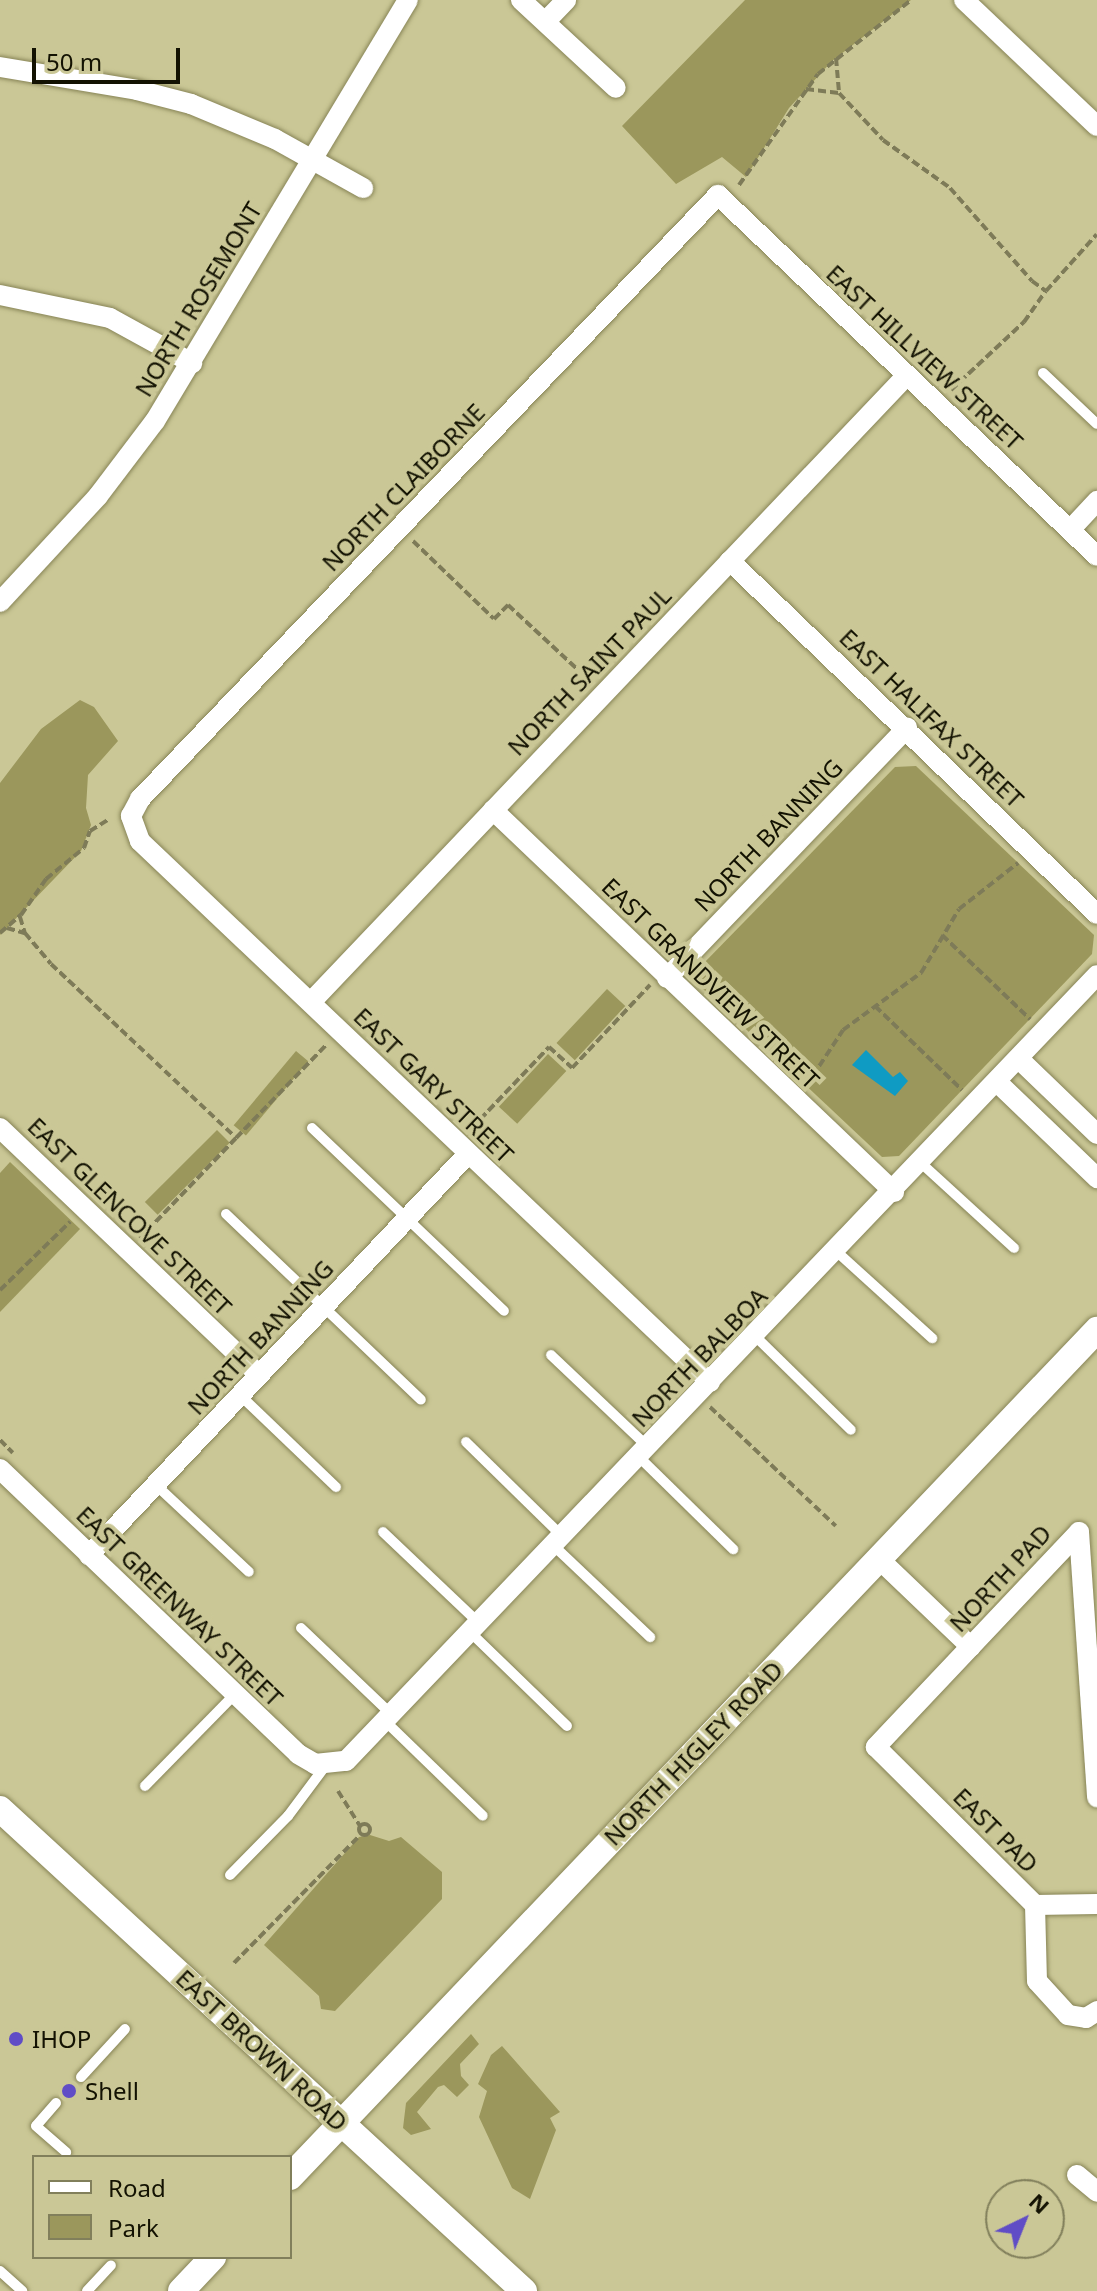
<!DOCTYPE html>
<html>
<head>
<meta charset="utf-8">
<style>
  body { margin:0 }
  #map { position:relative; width:1097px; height:2291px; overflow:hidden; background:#cac796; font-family:"Noto Sans",sans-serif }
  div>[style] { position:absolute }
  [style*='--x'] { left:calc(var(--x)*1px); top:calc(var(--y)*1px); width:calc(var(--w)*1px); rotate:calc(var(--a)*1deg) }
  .green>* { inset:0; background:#9b975c; transform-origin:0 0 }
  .water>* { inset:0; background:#0f9bc3 }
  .path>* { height:4px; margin-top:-2px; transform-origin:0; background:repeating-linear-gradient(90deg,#7e7b58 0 8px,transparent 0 12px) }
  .path>.ring { margin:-2px; padding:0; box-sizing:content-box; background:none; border:4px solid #7e7b58; border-radius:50% }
  .roads { filter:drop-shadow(0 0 2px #878456) drop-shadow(0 0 2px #878456) }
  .lane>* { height:10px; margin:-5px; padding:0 5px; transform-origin:5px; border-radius:5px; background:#fff }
  .street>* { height:20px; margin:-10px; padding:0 10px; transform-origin:10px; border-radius:10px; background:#fff }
  .secondary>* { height:26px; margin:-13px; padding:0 13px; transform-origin:13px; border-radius:13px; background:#fff }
  .dots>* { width:22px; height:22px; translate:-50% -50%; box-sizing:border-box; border:4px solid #cac796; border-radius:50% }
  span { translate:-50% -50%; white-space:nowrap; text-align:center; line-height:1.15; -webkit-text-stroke:8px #cac796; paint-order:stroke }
  .street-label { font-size:24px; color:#131202 }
  .poi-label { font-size:24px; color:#131202 }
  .left { translate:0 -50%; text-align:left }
  .legend { position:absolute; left:32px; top:2155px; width:260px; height:104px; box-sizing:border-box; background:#cac796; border:2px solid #817f5b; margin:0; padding:10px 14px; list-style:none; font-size:24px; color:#131202 }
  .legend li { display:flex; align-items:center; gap:16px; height:40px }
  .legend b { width:40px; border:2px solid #817f5b }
  .north { position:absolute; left:985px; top:2179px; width:80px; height:80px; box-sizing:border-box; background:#cac796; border:2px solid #817f5b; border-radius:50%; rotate:43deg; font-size:22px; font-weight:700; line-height:32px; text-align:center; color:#131202 }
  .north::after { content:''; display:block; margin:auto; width:28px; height:36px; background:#604dc6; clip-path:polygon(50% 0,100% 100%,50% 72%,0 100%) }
  .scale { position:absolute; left:32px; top:48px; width:148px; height:36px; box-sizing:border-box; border:4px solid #131202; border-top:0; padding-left:10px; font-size:24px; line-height:28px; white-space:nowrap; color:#131202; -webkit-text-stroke:6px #cac796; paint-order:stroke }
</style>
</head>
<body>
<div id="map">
  <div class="green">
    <div style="clip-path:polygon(745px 0,911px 0,832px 61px,789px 108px,746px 177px,722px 157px,676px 184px,622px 126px)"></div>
    <div style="clip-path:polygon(80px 700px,94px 707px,118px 741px,88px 775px,86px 808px,91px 825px,81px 851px,0 935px,0 783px,41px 729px)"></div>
    <div style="clip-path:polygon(916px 766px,1094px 935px,1092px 954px,899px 1156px,882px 1157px,701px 987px,701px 966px,895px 767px)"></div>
    <div style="left:607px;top:989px;width:25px;height:74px;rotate:43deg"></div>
    <div style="left:296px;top:1051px;width:16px;height:97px;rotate:40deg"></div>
    <div style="left:548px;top:1054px;width:25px;height:72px;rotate:43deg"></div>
    <div style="left:217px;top:1130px;width:18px;height:102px;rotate:45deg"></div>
    <div style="clip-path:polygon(10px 1162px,80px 1229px,0 1312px,0 1173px)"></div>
    <div style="clip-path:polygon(370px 1835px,389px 1841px,401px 1837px,442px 1872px,442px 1899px,335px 2011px,321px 2009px,319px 1996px,264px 1945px,359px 1837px)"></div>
    <div style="clip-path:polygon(471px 2034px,479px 2044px,460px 2064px,461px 2076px,469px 2085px,457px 2097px,444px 2085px,438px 2087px,417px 2112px,431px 2129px,411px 2135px,403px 2128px,406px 2103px)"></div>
    <div style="clip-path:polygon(502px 2046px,560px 2112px,550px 2118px,556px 2130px,530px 2199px,512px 2188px,479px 2117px,487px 2091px,478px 2084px,491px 2055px)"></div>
  </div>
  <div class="water">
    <div style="clip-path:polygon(866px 1050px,893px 1077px,900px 1072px,908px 1081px,895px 1096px,852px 1065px)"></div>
  </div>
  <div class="path">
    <div style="--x:836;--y:58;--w:35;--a:85"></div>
    <div style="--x:839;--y:93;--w:64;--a:46.9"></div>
    <div style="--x:883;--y:140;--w:82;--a:35.6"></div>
    <div style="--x:950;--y:188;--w:124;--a:48.6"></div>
    <div style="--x:1032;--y:281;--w:17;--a:36"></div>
    <div style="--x:1046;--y:291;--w:76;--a:-48.2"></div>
    <div style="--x:806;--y:89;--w:33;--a:7"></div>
    <div style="--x:739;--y:185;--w:136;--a:-54.6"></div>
    <div style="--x:818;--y:74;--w:119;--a:-38.5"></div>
    <div style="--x:951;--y:390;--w:100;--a:-43"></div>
    <div style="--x:1024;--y:322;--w:38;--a:-55"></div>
    <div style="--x:413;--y:541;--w:112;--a:43.9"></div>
    <div style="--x:494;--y:619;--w:20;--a:-45"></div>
    <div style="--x:508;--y:605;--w:110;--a:42.8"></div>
    <div style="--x:20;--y:917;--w:17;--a:73"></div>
    <div style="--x:25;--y:933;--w:40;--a:50"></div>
    <div style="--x:51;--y:964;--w:254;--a:43.2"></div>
    <div style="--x:236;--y:1138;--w:139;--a:133.8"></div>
    <div style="--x:7;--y:928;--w:19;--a:16"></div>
    <div style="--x:0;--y:933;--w:28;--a:-41"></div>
    <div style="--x:21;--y:915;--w:44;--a:-55.2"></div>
    <div style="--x:46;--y:879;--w:49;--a:-39.2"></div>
    <div style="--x:84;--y:848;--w:18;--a:-71"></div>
    <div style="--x:90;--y:831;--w:22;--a:-32"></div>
    <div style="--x:942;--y:935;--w:122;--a:43.7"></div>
    <div style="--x:875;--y:1006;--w:121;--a:44"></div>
    <div style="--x:806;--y:1086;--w:67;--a:-56.5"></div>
    <div style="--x:843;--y:1030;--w:97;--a:-36.2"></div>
    <div style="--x:921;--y:973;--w:74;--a:-59.3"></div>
    <div style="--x:959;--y:909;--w:75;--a:-37.9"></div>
    <div style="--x:472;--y:1128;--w:112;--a:-46.5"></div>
    <div style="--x:549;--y:1047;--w:31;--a:42"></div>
    <div style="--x:572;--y:1068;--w:114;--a:-46.8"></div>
    <div style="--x:236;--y:1138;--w:129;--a:-45.9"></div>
    <div style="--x:0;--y:1290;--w:98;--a:-44.2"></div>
    <div style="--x:223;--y:1386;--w:19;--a:-90"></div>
    <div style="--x:710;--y:1407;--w:173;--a:43.4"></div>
    <div style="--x:0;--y:1440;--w:18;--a:45"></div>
    <div style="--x:80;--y:1517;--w:18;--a:0"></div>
    <div style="--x:338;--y:1791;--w:41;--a:57.8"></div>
    <div class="ring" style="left:358.5px;top:1823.5px;width:7px;height:7px"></div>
    <div style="--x:234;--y:1963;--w:181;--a:-45.4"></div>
  </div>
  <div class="roads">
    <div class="lane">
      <div style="--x:1043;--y:373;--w:74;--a:43.4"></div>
      <div style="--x:312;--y:1128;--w:265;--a:43.6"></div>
      <div style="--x:921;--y:1163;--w:126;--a:42.4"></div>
      <div style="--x:226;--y:1214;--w:269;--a:43.6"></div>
      <div style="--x:836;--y:1251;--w:130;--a:42.2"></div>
      <div style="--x:755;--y:1336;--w:134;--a:44.4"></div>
      <div style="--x:551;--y:1355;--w:134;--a:43.5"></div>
      <div style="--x:240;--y:1395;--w:133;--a:43.8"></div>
      <div style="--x:466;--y:1442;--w:134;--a:44.4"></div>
      <div style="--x:639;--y:1457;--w:132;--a:44.4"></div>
      <div style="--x:156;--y:1485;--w:127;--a:43.1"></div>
      <div style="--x:383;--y:1532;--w:132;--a:43.5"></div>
      <div style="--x:553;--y:1545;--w:134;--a:43.5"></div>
      <div style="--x:301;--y:1628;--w:124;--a:43.7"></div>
      <div style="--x:470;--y:1632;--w:135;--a:44.1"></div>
      <div style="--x:385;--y:1721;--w:136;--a:44.1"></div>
      <div style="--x:145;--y:1786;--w:129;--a:-45.6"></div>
      <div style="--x:230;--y:1875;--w:83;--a:-45.5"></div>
      <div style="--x:288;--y:1816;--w:64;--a:-53.3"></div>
      <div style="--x:81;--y:2077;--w:65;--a:-47.5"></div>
      <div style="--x:56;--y:2103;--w:30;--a:131"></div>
      <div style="--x:36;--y:2126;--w:40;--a:41"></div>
      <div style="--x:0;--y:2271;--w:30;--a:42"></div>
      <div style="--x:87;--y:2291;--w:35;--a:-47"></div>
    </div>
    <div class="street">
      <div style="--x:521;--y:0;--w:129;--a:42.8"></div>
      <div style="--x:964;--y:0;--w:183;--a:43.5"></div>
      <div style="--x:546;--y:21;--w:29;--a:-46"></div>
      <div style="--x:0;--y:67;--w:139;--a:9.5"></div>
      <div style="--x:137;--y:90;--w:56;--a:14.5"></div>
      <div style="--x:191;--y:104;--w:91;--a:22.6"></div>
      <div style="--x:275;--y:139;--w:101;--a:29.1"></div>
      <div style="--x:0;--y:295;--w:112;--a:11.8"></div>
      <div style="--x:110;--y:318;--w:94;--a:28.8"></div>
      <div style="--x:1070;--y:530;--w:40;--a:-47"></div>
      <div style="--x:730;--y:561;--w:509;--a:43.89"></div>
      <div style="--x:0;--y:602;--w:144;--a:-47.2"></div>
      <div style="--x:98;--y:496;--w:94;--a:-52.8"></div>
      <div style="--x:155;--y:421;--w:491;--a:-59"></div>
      <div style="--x:493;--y:810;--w:554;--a:43.61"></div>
      <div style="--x:667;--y:978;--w:347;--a:-46.2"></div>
      <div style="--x:311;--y:1002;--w:864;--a:-46.45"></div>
      <div style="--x:1019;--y:1059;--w:108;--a:43.9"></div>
      <div style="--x:997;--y:1082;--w:139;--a:43.8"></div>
      <div style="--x:0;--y:1128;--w:358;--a:43.6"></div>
      <div style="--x:710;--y:1382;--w:786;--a:-136.5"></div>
      <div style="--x:140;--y:841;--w:27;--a:-110"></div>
      <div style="--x:131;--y:816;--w:19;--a:-62"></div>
      <div style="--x:140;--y:799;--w:836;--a:-46.26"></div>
      <div style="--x:718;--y:195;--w:523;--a:43.61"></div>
      <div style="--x:0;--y:1469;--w:412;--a:43.7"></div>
      <div style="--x:298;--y:1754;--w:20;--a:30"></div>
      <div style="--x:315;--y:1764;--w:31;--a:-6"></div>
      <div style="--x:346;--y:1761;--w:1087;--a:-46.3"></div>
      <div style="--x:1079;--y:1532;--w:296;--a:133.4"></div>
      <div style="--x:876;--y:1747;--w:224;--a:44.8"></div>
      <div style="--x:1035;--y:1905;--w:62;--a:-0.9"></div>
      <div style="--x:1079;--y:1532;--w:266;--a:86.1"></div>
      <div style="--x:89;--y:1555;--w:552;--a:-46.62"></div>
      <div style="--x:879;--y:1559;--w:127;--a:43.7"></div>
      <div style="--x:1035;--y:1905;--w:76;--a:88.5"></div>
      <div style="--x:1037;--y:1981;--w:46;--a:47.6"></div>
      <div style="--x:1068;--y:2015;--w:18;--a:9"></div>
      <div style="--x:1086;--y:2018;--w:13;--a:-32"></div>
      <div style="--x:1077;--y:2175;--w:26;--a:40"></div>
    </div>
    <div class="secondary">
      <div style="--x:0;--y:1809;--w:712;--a:42.61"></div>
      <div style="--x:290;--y:2177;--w:1170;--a:-46.39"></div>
      <div style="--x:181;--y:2291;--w:47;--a:-46.7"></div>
    </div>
  </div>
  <div class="dots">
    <div style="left:16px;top:2039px;background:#604dc6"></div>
    <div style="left:69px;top:2091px;background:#604dc6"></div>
  </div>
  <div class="street-label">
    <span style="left:198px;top:299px;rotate:-59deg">NORTH ROSEMONT</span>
    <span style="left:925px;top:357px;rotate:43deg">EAST HILLVIEW STREET</span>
    <span style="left:403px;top:487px;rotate:-46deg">NORTH CLAIBORNE</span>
    <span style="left:589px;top:671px;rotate:-46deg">NORTH SAINT PAUL</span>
    <span style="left:932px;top:718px;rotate:44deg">EAST HALIFAX STREET</span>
    <span style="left:768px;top:835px;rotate:-46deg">NORTH BANNING</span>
    <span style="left:711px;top:983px;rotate:44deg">EAST GRANDVIEW STREET</span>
    <span style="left:434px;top:1085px;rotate:44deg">EAST GARY STREET</span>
    <span style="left:130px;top:1216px;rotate:44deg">EAST GLENCOVE STREET</span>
    <span style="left:260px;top:1337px;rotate:-47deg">NORTH BANNING</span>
    <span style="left:699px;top:1357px;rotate:-46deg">NORTH BALBOA</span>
    <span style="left:1000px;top:1578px;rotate:-47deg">NORTH PAD</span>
    <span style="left:180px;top:1606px;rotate:44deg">EAST GREENWAY STREET</span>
    <span style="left:693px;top:1753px;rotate:-46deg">NORTH HIGLEY ROAD</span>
    <span style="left:996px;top:1830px;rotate:45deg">EAST PAD</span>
    <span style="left:262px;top:2050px;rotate:43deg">EAST BROWN ROAD</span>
  </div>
  <div class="poi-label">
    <span class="left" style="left:32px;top:2039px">IHOP</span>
    <span class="left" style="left:85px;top:2091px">Shell</span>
  </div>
  <ul class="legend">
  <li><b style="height:10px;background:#fff"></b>Road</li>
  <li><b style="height:22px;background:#9b975c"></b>Park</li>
  </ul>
  <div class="north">N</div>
  <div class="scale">50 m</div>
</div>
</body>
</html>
